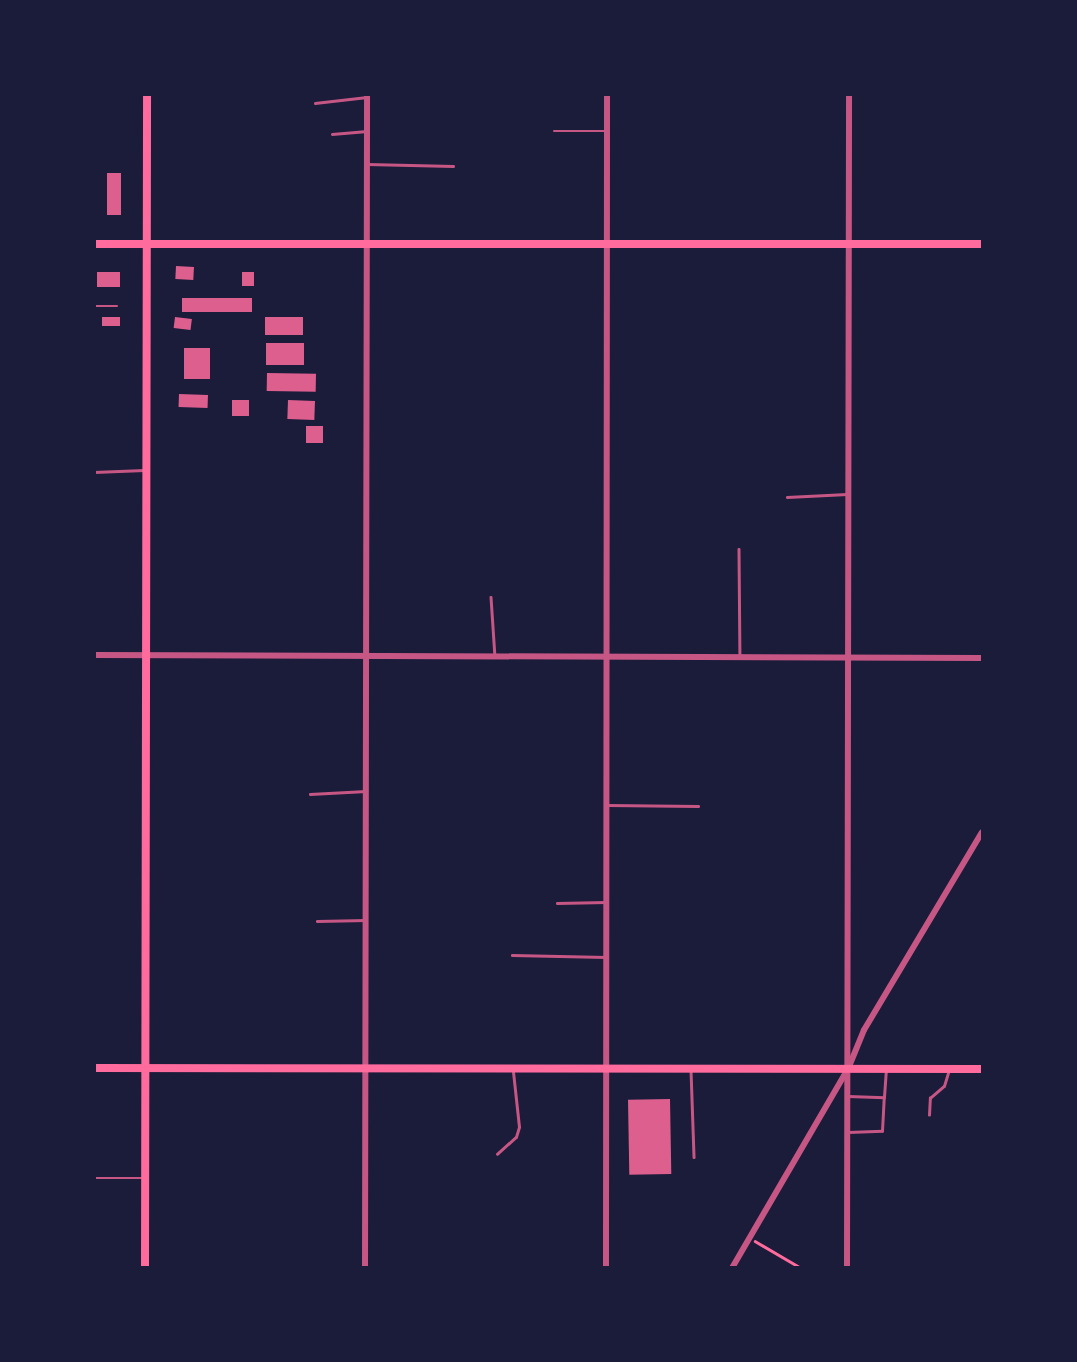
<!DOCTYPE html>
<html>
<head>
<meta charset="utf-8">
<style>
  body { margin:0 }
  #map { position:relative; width:1077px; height:1362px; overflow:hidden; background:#1b1b3a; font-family:Cabin,sans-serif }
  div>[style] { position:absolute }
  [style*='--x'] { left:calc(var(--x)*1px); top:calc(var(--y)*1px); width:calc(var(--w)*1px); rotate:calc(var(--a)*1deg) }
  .building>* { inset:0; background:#dd5f8e; transform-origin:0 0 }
  .path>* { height:2.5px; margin:-1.25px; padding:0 1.25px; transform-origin:1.25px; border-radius:1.25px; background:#ff6b9d }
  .service>* { height:2.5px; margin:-1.25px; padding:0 1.25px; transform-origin:1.25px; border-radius:1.25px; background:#c65784 }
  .minor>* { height:6px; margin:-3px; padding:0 3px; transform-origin:3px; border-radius:3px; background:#c65784 }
  .secondary>* { height:8px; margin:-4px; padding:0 4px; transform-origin:4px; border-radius:4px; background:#ff6b9d }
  span { translate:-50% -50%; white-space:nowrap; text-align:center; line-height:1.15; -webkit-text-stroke:5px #1b1b3a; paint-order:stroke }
  .frame { position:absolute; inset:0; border:96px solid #1b1b3a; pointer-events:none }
</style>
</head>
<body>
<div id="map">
  <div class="building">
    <div style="left:107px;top:173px;width:14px;height:42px"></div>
    <div style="left:176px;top:266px;width:18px;height:13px;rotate:3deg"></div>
    <div style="left:97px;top:272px;width:23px;height:15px"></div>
    <div style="left:242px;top:272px;width:12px;height:14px"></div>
    <div style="left:252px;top:298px;width:14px;height:70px;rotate:90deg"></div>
    <div style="left:102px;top:317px;width:18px;height:9px"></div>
    <div style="left:175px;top:317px;width:17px;height:11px;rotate:7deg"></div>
    <div style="left:303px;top:317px;width:18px;height:38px;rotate:90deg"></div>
    <div style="left:266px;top:343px;width:38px;height:22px"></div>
    <div style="left:184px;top:348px;width:26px;height:31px"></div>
    <div style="left:267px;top:373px;width:49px;height:18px;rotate:1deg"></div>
    <div style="left:179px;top:394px;width:29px;height:13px;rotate:2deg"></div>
    <div style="left:249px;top:400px;width:16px;height:17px;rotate:90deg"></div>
    <div style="left:288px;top:400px;width:27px;height:19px;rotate:2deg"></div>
    <div style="left:306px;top:426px;width:17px;height:17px"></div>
    <div style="left:670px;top:1099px;width:75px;height:42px;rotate:89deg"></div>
  </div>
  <div class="path">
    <div style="--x:755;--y:1241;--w:53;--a:30.4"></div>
  </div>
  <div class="service">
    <div style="--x:315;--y:103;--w:52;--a:-6.6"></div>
    <div style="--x:554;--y:131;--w:53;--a:0"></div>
    <div style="--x:332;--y:134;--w:35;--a:-5"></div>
    <div style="--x:367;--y:164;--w:86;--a:1.3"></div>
    <div style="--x:94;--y:306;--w:23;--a:0"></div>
    <div style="--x:94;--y:472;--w:50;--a:-2.3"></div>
    <div style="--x:787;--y:497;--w:60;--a:-2.9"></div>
    <div style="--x:739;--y:549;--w:108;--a:89.5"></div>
    <div style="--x:491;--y:597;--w:60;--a:86.2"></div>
    <div style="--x:310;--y:794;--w:56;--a:-3.1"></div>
    <div style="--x:607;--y:805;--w:91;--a:0.6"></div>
    <div style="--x:557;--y:903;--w:49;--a:-1.2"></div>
    <div style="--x:317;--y:921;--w:49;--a:-1.2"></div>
    <div style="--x:512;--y:955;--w:94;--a:1.2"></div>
    <div style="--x:691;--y:1070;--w:87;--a:88"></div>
    <div style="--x:848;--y:1096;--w:36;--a:2"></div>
    <div style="--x:884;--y:1097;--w:27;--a:-86"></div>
    <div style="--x:929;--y:1115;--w:17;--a:-87"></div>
    <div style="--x:930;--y:1098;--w:18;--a:-41"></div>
    <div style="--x:944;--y:1086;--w:17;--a:-73"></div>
    <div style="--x:848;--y:1132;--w:34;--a:-2"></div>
    <div style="--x:882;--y:1131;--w:34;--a:-87"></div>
    <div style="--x:497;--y:1154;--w:25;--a:-42"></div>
    <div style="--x:516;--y:1137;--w:10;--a:-73"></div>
    <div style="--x:519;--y:1127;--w:55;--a:-96.2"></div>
    <div style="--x:94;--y:1178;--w:50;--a:0"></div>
  </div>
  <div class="minor">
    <div style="--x:94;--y:655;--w:888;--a:0.19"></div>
    <div style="--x:365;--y:1268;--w:1174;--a:-89.9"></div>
    <div style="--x:606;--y:1268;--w:1174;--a:-89.95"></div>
    <div style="--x:732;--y:1268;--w:230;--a:-59.8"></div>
    <div style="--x:848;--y:1069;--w:42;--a:-67.7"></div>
    <div style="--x:864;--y:1030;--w:230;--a:-59.2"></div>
    <div style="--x:847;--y:1268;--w:1174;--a:-89.9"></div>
  </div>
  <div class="secondary">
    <div style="--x:94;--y:244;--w:888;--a:0"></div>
    <div style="--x:94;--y:1068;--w:888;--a:0.06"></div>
    <div style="--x:145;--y:1268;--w:1174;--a:-89.9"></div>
  </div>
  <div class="frame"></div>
</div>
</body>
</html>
